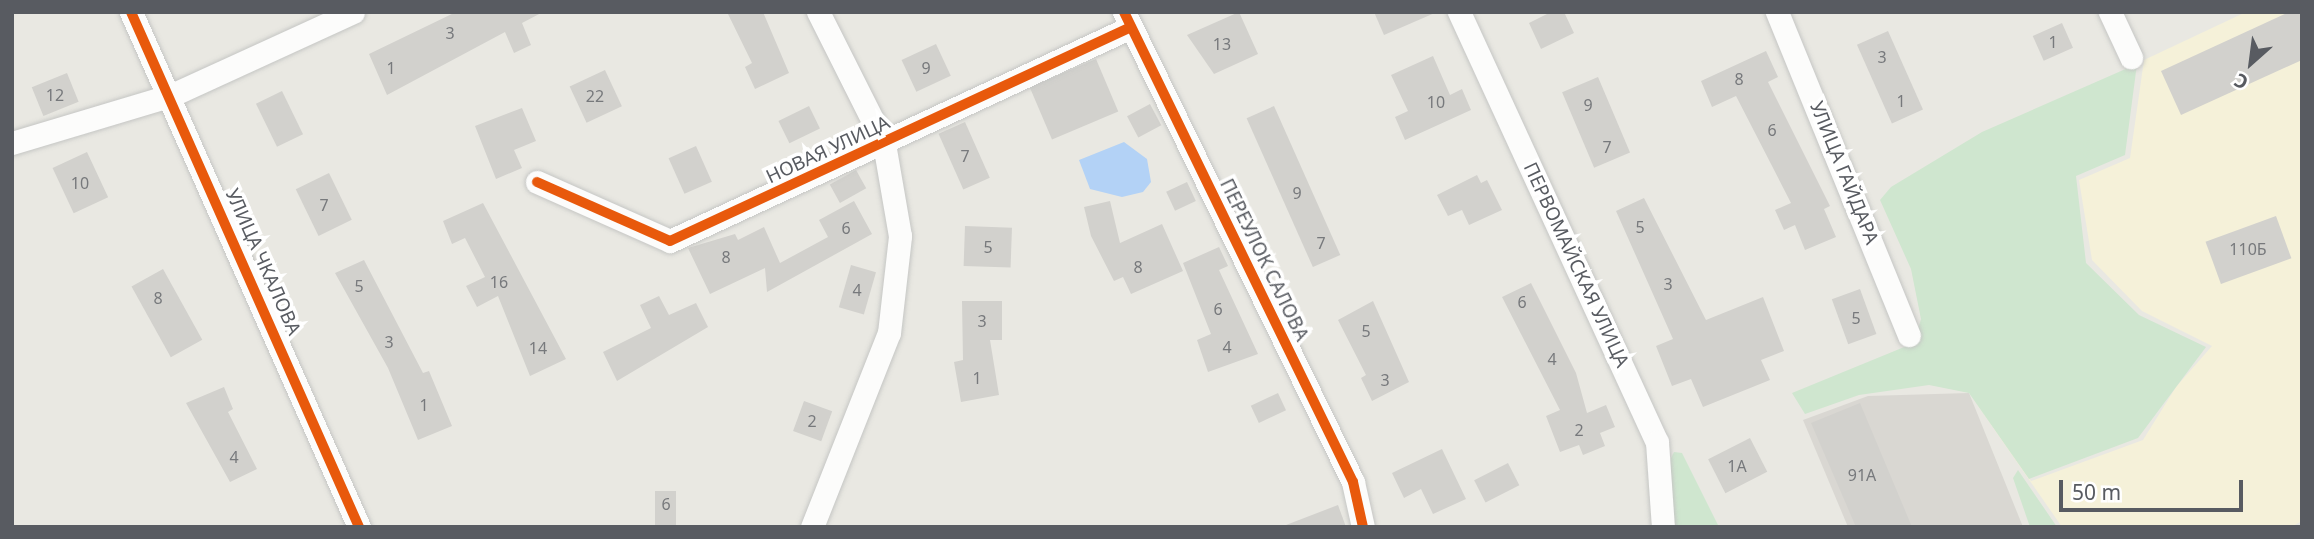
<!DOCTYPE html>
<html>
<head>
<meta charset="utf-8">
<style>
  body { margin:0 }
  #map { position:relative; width:2314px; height:539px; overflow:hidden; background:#e9e8e2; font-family:"Noto Sans",sans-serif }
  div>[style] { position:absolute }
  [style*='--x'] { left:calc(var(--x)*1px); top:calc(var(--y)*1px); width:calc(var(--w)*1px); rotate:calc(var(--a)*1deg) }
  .commercial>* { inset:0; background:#f5f1d9 }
  .industrial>* { inset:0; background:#d9d7d2 }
  .green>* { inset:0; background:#cfe6cf }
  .water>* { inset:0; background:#b3d2f6 }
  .building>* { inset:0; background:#d2d1cd; transform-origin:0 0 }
  .roads { filter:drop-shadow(0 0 2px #c5c6c4) drop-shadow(0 0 2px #c5c6c4) }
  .street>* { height:23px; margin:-11.5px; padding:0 11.5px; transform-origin:11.5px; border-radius:11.5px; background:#fcfcfb }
  .cycleway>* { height:10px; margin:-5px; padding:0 5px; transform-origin:5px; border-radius:5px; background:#e8590c }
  span { translate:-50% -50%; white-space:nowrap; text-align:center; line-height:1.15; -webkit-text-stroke:7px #fff; paint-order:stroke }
  .number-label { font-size:16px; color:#77797c }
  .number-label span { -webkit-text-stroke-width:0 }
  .street-label { font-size:19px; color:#585b61 }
  .frame { position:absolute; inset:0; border:14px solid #585b61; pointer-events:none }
  .north { position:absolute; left:2216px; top:28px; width:70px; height:70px; -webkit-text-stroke:5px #fff; paint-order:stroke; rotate:208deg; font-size:19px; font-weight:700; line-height:28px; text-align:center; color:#585b61 }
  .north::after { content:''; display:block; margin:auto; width:24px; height:32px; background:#585b61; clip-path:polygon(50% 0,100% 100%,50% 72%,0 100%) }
  .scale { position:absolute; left:2059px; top:480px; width:184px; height:32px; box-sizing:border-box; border:4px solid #585b61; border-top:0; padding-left:9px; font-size:21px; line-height:24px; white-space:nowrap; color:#585b61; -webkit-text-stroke:5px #fff; paint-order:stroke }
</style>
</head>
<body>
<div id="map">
  <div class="commercial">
    <div style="clip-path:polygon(2246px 12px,2302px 12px,2302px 521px,2291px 527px,2062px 527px,1969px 393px,2031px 481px,2143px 440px,2176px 387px,2212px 346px,2142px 311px,2092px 260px,2079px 180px,2130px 158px,2144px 60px)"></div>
  </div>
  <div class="industrial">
    <div style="clip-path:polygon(1969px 393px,2023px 527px,1848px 527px,1803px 420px,1868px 396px)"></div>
  </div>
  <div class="green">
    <div style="clip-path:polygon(2137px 64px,2125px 155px,2076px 176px,2086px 263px,2139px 315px,2206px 347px,2138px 438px,2029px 479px,1969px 393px,1929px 385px,1859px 395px,1805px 414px,1792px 393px,1914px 343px,1921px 319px,1911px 269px,1880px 200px,1891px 187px,1982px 132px)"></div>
    <div style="clip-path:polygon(1674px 452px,1682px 453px,1719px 527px,1674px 527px,1667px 466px)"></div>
    <div style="clip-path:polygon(2018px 470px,2057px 527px,2030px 527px,2013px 478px)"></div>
  </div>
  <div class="water">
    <div style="clip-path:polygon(1124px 142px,1147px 159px,1151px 182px,1143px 192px,1122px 197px,1090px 189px,1079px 160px)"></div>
  </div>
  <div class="building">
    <div style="clip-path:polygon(456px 12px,543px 12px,522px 23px,531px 45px,514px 53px,505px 32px,387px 95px,369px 54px)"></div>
    <div style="clip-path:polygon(727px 12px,763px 12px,789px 73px,755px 89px,745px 67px,752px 63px)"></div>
    <div style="clip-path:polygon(1239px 12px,1258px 54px,1214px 74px,1187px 35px)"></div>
    <div style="clip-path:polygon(1374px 12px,1437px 12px,1384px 35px)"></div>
    <div style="clip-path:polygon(1551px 12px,1564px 12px,1574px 33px,1541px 49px,1529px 23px)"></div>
    <div style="clip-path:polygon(2289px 12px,2302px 12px,2302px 60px,2181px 115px,2161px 71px)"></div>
    <div style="left:2062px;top:23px;width:27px;height:32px;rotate:66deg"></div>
    <div style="left:1888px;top:31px;width:86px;height:34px;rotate:66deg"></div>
    <div style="left:936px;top:44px;width:35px;height:38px;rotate:65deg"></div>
    <div style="clip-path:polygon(1766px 51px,1778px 77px,1768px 82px,1830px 206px,1824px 209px,1836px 237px,1805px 250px,1795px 225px,1784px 230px,1775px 210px,1791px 203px,1736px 96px,1712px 107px,1701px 81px)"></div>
    <div style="clip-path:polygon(1433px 56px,1450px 95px,1462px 89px,1471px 110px,1405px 140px,1395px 117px,1408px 111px,1391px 75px)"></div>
    <div style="left:1096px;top:59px;width:57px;height:72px;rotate:67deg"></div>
    <div style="left:605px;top:70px;width:40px;height:39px;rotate:65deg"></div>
    <div style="left:67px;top:73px;width:31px;height:38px;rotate:68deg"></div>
    <div style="left:1598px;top:77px;width:82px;height:39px;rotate:67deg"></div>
    <div style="left:282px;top:91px;width:48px;height:29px;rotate:64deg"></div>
    <div style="left:1150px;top:104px;width:24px;height:26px;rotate:62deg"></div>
    <div style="left:809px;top:106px;width:25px;height:34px;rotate:64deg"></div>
    <div style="left:1274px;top:106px;width:163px;height:30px;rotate:66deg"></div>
    <div style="clip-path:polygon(522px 108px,536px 141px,514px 150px,522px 168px,496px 179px,475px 126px)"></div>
    <div style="left:965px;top:122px;width:61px;height:29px;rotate:66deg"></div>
    <div style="left:696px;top:146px;width:39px;height:30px;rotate:66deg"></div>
    <div style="left:87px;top:152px;width:50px;height:38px;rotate:65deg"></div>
    <div style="left:856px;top:170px;width:21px;height:30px;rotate:61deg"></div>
    <div style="left:329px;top:173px;width:52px;height:37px;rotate:64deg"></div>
    <div style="clip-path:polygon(1477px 175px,1481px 183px,1487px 180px,1502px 210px,1469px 225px,1462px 210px,1448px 216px,1437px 195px)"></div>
    <div style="left:1187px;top:182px;width:21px;height:23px;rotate:65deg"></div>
    <div style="clip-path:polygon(1644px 198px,1706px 320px,1763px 297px,1784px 351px,1761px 360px,1770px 380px,1703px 407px,1691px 379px,1672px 386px,1656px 346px,1673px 339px,1616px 211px)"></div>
    <div style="clip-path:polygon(854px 201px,872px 234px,767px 292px,765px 268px,710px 294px,688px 248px,735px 234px,738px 240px,764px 227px,780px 263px,828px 237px,819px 220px)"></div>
    <div style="clip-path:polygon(1110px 201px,1120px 243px,1162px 224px,1183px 271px,1131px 294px,1123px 277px,1114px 281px,1091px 236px,1084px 207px)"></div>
    <div style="clip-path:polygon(483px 203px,566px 359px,530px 376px,498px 296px,477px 307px,466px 286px,485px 277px,465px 238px,452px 244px,443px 221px)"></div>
    <div style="left:2276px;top:216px;width:45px;height:75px;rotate:70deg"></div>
    <div style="left:965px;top:226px;width:47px;height:40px;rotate:2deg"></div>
    <div style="clip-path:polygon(1219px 247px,1228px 266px,1219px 270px,1258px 354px,1208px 372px,1197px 340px,1211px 334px,1183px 263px)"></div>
    <div style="clip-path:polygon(364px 260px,423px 373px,429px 371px,452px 426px,418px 440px,388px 368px,335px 273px)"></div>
    <div style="left:851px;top:265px;width:26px;height:44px;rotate:16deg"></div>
    <div style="left:163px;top:269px;width:81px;height:36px;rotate:61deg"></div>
    <div style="clip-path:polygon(1531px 283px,1576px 373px,1587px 413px,1606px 405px,1615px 427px,1600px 433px,1605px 446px,1583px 455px,1579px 445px,1560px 452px,1546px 416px,1560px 410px,1502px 297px)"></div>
    <div style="left:1860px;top:289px;width:48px;height:30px;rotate:70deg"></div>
    <div style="clip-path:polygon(659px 296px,669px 315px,696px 303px,708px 327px,617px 381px,603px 352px,651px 328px,640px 305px)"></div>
    <div style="clip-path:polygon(962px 301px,1002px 301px,1002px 340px,990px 340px,999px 395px,961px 402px,954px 362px,963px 360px)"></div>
    <div style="clip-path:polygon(1373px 301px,1409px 382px,1372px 401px,1361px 378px,1366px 375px,1338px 320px)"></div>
    <div style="clip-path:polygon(224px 387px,233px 409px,228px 412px,257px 469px,230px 482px,186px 403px)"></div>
    <div style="left:1278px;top:393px;width:19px;height:30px;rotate:65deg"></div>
    <div style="left:804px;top:401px;width:30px;height:32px;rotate:20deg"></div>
    <div style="clip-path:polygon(1860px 403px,1912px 527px,1856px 527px,1811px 423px)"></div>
    <div style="left:1750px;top:438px;width:38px;height:47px;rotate:63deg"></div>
    <div style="clip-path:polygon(1442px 449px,1466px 499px,1433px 514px,1421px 489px,1404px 498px,1392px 473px)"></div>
    <div style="left:1508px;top:463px;width:25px;height:38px;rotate:63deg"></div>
    <div style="left:655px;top:491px;width:21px;height:36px"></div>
    <div style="clip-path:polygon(1338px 505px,1346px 527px,1286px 527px,1286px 525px)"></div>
  </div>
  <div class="roads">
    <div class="street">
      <div style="--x:131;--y:12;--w:563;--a:66.12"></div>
      <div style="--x:1124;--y:12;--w:523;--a:64.02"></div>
      <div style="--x:1353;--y:482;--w:46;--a:77.5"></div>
      <div style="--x:1459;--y:12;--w:473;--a:65.3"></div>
      <div style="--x:1657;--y:442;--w:85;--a:86"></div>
      <div style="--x:1777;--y:12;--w:349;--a:67.8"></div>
      <div style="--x:2110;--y:12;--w:50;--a:65"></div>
      <div style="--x:12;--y:143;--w:167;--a:-16.7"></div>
      <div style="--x:172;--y:95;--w:199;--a:-24.6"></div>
      <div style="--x:537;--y:182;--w:145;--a:23.9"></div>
      <div style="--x:670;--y:241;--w:508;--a:-24.9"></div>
      <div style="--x:812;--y:527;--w:209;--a:-68.4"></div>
      <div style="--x:889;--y:333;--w:98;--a:-83.5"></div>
      <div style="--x:900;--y:236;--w:94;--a:-99.8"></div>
      <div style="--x:884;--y:143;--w:147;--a:-116.7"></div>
    </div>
  </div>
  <div class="cycleway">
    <div style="--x:131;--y:12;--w:563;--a:66.12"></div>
    <div style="--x:1124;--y:12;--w:523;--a:64.02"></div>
    <div style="--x:1353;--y:482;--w:46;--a:77.5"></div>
    <div style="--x:537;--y:182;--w:145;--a:23.9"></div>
    <div style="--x:670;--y:241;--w:508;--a:-24.9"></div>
  </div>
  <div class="number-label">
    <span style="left:450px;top:33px">3</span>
    <span style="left:2053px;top:42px">1</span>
    <span style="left:1222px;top:44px">13</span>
    <span style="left:1882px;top:57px">3</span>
    <span style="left:391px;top:68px">1</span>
    <span style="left:926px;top:68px">9</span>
    <span style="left:1739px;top:79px">8</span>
    <span style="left:55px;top:95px">12</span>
    <span style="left:595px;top:96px">22</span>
    <span style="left:1901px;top:101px">1</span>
    <span style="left:1436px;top:102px">10</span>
    <span style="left:1588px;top:105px">9</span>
    <span style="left:1772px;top:130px">6</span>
    <span style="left:1607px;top:147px">7</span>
    <span style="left:965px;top:156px">7</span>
    <span style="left:80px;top:183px">10</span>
    <span style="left:1297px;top:193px">9</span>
    <span style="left:324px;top:205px">7</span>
    <span style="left:1640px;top:227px">5</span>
    <span style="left:846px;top:228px">6</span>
    <span style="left:1321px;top:243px">7</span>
    <span style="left:988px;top:247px">5</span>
    <span style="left:2248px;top:249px">110Б</span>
    <span style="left:726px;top:257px">8</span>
    <span style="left:1138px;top:267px">8</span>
    <span style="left:499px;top:282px">16</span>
    <span style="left:1668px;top:284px">3</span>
    <span style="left:359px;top:286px">5</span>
    <span style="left:857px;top:290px">4</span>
    <span style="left:158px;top:298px">8</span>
    <span style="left:1522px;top:302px">6</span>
    <span style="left:1218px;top:309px">6</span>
    <span style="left:1856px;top:318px">5</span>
    <span style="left:982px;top:321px">3</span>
    <span style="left:1366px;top:331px">5</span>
    <span style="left:389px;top:342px">3</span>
    <span style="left:1227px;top:347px">4</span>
    <span style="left:538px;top:348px">14</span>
    <span style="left:1552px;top:359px">4</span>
    <span style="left:977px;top:378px">1</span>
    <span style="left:1385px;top:380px">3</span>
    <span style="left:424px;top:405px">1</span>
    <span style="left:812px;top:421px">2</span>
    <span style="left:1579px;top:430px">2</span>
    <span style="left:234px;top:457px">4</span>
    <span style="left:1737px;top:466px">1А</span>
    <span style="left:1862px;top:475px">91А</span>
    <span style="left:666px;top:504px">6</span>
  </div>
  <div class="street-label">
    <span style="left:828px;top:150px;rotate:-25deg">НОВАЯ УЛИЦА</span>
    <span style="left:1844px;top:173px;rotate:68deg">УЛИЦА ГАЙДАРА</span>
    <span style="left:1264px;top:260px;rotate:64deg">ПЕРЕУЛОК САЛОВА</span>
    <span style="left:263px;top:262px;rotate:66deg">УЛИЦА ЧКАЛОВА</span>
    <span style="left:1576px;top:265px;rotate:65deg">ПЕРВОМАЙСКАЯ УЛИЦА</span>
  </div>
  <div class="frame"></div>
  <div class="north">С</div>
  <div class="scale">50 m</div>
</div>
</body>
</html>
